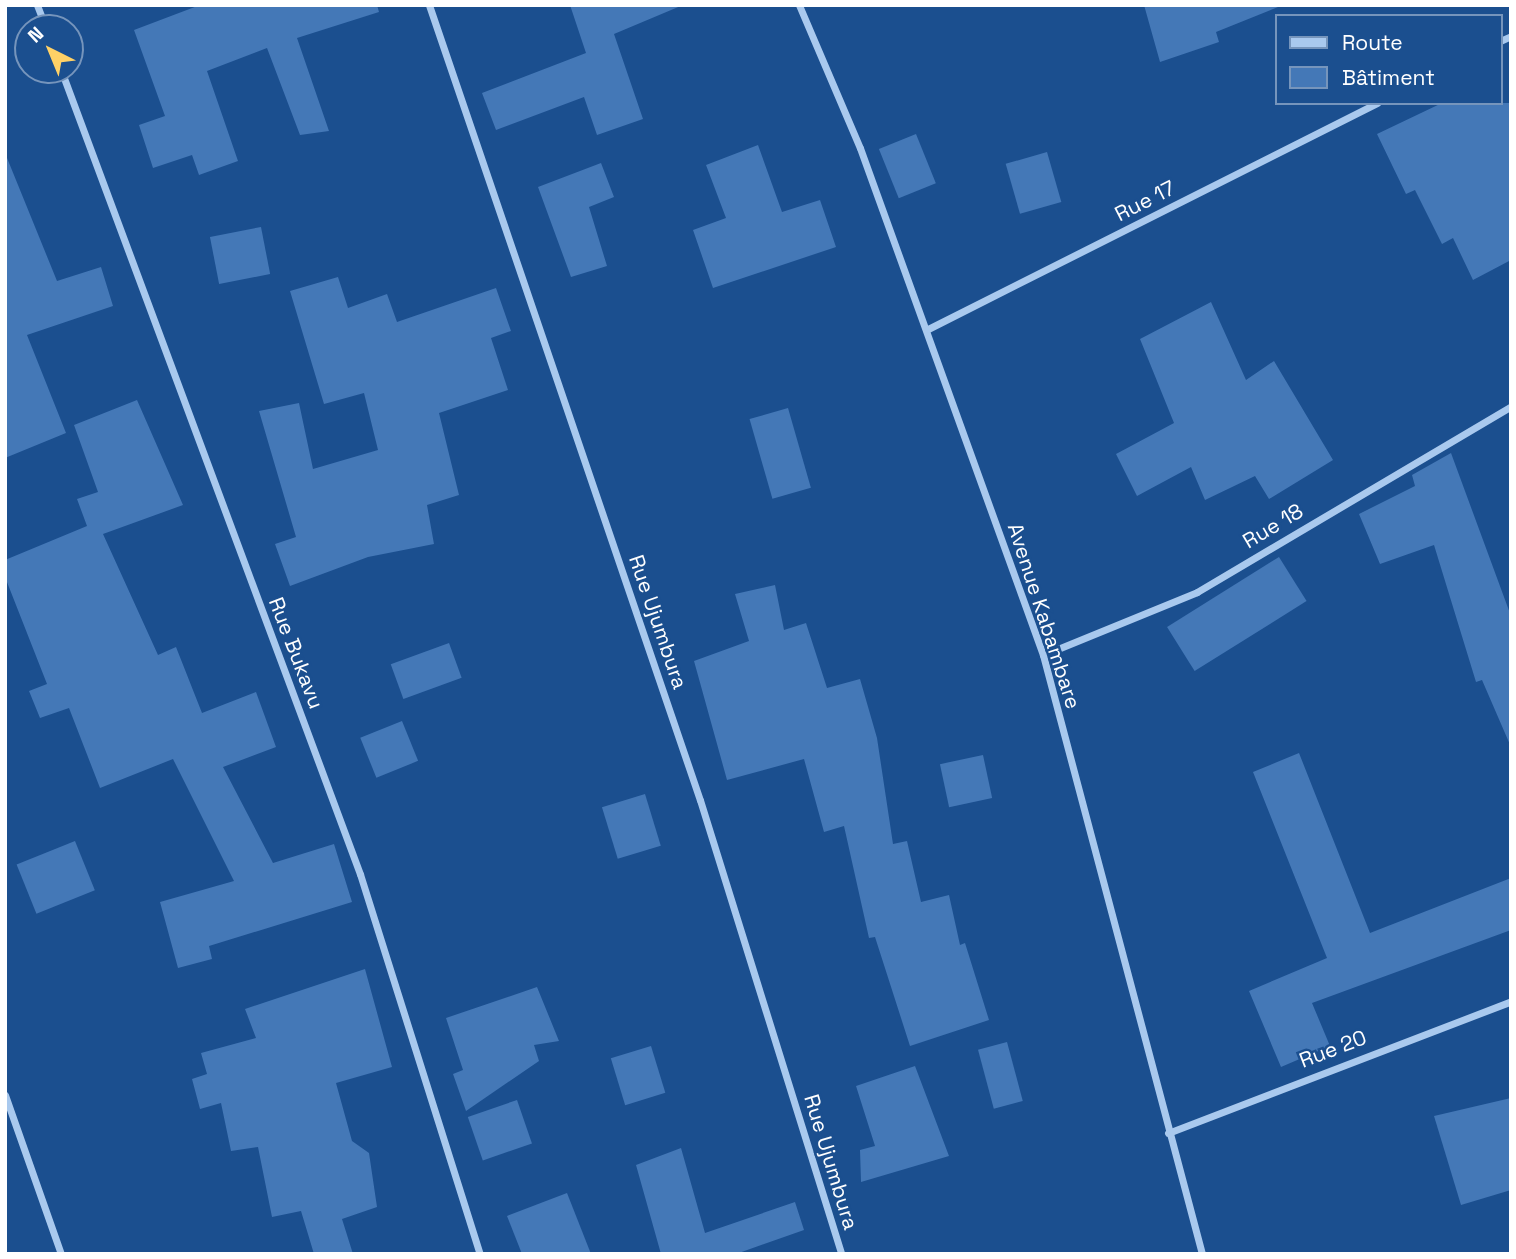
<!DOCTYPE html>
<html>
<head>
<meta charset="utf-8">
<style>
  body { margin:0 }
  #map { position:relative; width:1516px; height:1259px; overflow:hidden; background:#1b4f8f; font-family:"Space Grotesk",sans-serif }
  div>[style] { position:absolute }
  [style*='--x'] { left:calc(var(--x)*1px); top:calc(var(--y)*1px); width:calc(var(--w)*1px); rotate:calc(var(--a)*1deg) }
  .building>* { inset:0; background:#4478b7; transform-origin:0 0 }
  .minor>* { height:7px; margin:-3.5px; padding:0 3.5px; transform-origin:3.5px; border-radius:3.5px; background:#a9c9ee }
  span { translate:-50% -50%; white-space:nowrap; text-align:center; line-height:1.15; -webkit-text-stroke:5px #1b4f8f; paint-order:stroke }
  .street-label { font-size:21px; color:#fff }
  .frame { position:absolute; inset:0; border:7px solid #fff; pointer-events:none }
  .legend { position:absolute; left:1275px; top:14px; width:228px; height:91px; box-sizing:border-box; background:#1b4f8f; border:2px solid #7695bc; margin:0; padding:9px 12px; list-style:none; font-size:21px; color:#fff }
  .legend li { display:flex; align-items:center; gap:14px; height:35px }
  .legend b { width:35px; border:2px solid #7695bc }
  .north { position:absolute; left:14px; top:14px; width:70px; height:70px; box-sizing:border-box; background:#1b4f8f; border:2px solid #7695bc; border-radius:50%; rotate:317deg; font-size:19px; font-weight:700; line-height:28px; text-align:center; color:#fff }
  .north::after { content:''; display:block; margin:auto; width:24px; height:32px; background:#ffd166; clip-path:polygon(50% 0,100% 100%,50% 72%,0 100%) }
</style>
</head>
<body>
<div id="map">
  <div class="building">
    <div style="clip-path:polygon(200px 5px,377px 5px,379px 12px,297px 38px,329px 131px,300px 135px,267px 48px,207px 71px,238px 161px,199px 175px,192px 155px,153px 168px,139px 125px,165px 116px,134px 30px)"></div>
    <div style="clip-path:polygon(570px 5px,683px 5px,614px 34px,643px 119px,597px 135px,584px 97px,496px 130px,482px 93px,586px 53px)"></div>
    <div style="clip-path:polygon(1144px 5px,1278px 5px,1278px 7px,1216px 32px,1219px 42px,1160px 62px)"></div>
    <div style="clip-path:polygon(1442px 103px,1511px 103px,1511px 260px,1473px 280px,1453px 238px,1442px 244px,1415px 190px,1406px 194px,1377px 134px)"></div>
    <div style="left:916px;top:134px;width:53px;height:40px;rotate:68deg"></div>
    <div style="clip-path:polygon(758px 145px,782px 212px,820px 200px,836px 247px,713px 288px,693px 230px,726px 218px,706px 165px)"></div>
    <div style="left:1047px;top:152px;width:52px;height:43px;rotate:74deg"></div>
    <div style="clip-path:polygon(5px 153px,57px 281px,101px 267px,113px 306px,27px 335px,66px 433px,5px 458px)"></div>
    <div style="clip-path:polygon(601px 163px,614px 197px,589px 207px,607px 266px,571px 277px,538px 187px)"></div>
    <div style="left:261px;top:227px;width:48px;height:52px;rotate:79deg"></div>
    <div style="clip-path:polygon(338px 277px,348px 308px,387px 294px,397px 322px,496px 288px,511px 331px,491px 338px,508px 390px,439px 413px,459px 495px,427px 505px,434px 544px,368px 557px,290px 586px,275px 544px,296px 537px,259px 411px,299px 403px,313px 469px,378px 450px,364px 393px,324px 404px,290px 291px)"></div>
    <div style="clip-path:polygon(1211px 302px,1246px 380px,1274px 361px,1333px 460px,1269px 499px,1255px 476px,1205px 500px,1191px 467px,1137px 496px,1116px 454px,1174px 423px,1140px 339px)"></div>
    <div style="clip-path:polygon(137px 400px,183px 505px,103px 534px,158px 655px,176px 647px,202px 713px,256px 692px,276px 747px,223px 767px,273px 863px,334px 844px,352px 902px,209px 946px,212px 959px,178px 968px,160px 902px,234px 881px,173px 759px,100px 788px,69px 708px,40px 718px,29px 691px,47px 684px,5px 577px,5px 560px,87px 526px,77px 499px,98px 492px,74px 425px)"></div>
    <div style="left:788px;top:408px;width:83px;height:40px;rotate:74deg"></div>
    <div style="clip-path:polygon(1451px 453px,1511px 616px,1511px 747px,1482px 680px,1476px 682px,1434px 545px,1380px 564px,1359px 514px,1415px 486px,1412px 475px)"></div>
    <div style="left:1279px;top:557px;width:52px;height:132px;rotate:58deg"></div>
    <div style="clip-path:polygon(775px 585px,784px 630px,806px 623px,827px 688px,860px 679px,877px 738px,893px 844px,907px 841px,921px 902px,949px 895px,960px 945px,965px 943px,989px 1020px,910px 1046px,875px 937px,869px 938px,844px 826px,824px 832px,804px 759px,727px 780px,694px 661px,749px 641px,735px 594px)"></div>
    <div style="left:449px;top:643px;width:37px;height:62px;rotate:70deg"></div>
    <div style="left:402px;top:721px;width:43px;height:45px;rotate:68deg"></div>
    <div style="clip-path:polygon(1299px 753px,1370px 933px,1511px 878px,1511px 930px,1312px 1003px,1330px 1046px,1281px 1067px,1249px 991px,1327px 958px,1253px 772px)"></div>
    <div style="left:983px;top:755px;width:44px;height:44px;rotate:78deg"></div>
    <div style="left:645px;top:794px;width:54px;height:45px;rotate:73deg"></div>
    <div style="left:75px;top:841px;width:53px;height:63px;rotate:68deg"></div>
    <div style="clip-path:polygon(365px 969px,392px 1067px,336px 1083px,352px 1141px,369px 1153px,377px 1207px,342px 1219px,353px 1254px,314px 1254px,301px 1211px,272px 1217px,258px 1147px,231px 1151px,221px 1103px,200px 1109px,192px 1079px,207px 1074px,201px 1053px,256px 1038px,245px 1009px)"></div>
    <div style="clip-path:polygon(537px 987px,559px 1041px,534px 1045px,539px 1061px,466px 1111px,453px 1074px,463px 1070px,446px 1018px)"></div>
    <div style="left:1007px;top:1042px;width:61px;height:30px;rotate:75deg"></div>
    <div style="left:651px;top:1046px;width:49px;height:42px;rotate:73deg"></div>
    <div style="clip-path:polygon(915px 1066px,949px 1156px,861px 1182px,860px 1150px,875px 1146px,856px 1086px)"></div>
    <div style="clip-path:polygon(1511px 1098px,1511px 1190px,1461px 1205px,1434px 1116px)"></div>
    <div style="left:517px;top:1100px;width:46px;height:52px;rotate:71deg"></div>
    <div style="clip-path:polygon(681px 1148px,705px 1233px,795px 1202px,804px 1230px,736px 1254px,661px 1254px,636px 1165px)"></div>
    <div style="clip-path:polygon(567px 1193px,591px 1254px,522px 1254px,507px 1216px)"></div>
  </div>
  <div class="minor">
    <div style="--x:37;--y:5;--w:25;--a:69"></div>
    <div style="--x:429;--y:5;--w:840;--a:71.18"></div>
    <div style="--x:700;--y:800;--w:475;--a:72.7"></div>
    <div style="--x:799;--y:5;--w:155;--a:66.9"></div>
    <div style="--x:860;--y:148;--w:539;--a:70.15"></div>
    <div style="--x:1043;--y:655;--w:620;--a:75.13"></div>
    <div style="--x:1500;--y:41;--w:12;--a:-24"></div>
    <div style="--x:61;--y:70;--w:858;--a:69.6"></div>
    <div style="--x:360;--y:874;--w:398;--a:72.5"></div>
    <div style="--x:928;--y:329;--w:503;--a:-26.72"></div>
    <div style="--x:1043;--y:655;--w:166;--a:-22.2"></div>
    <div style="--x:1197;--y:592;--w:365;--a:-30.6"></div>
    <div style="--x:5;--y:1095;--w:169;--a:70.6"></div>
    <div style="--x:1168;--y:1133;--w:368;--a:-21"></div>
  </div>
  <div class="street-label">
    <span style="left:1145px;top:201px;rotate:-27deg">Rue 17</span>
    <span style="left:1273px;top:526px;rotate:-31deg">Rue 18</span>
    <span style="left:1044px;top:616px;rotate:72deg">Avenue Kabambare</span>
    <span style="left:658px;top:622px;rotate:71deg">Rue Ujumbura</span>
    <span style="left:296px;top:653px;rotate:69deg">Rue Bukavu</span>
    <span style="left:1333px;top:1049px;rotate:-21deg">Rue 20</span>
    <span style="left:831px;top:1162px;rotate:73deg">Rue Ujumbura</span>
  </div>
  <div class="frame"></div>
  <ul class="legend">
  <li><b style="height:9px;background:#a9c9ee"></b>Route</li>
  <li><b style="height:19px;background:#4478b7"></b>Bâtiment</li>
  </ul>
  <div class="north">N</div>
</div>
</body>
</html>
